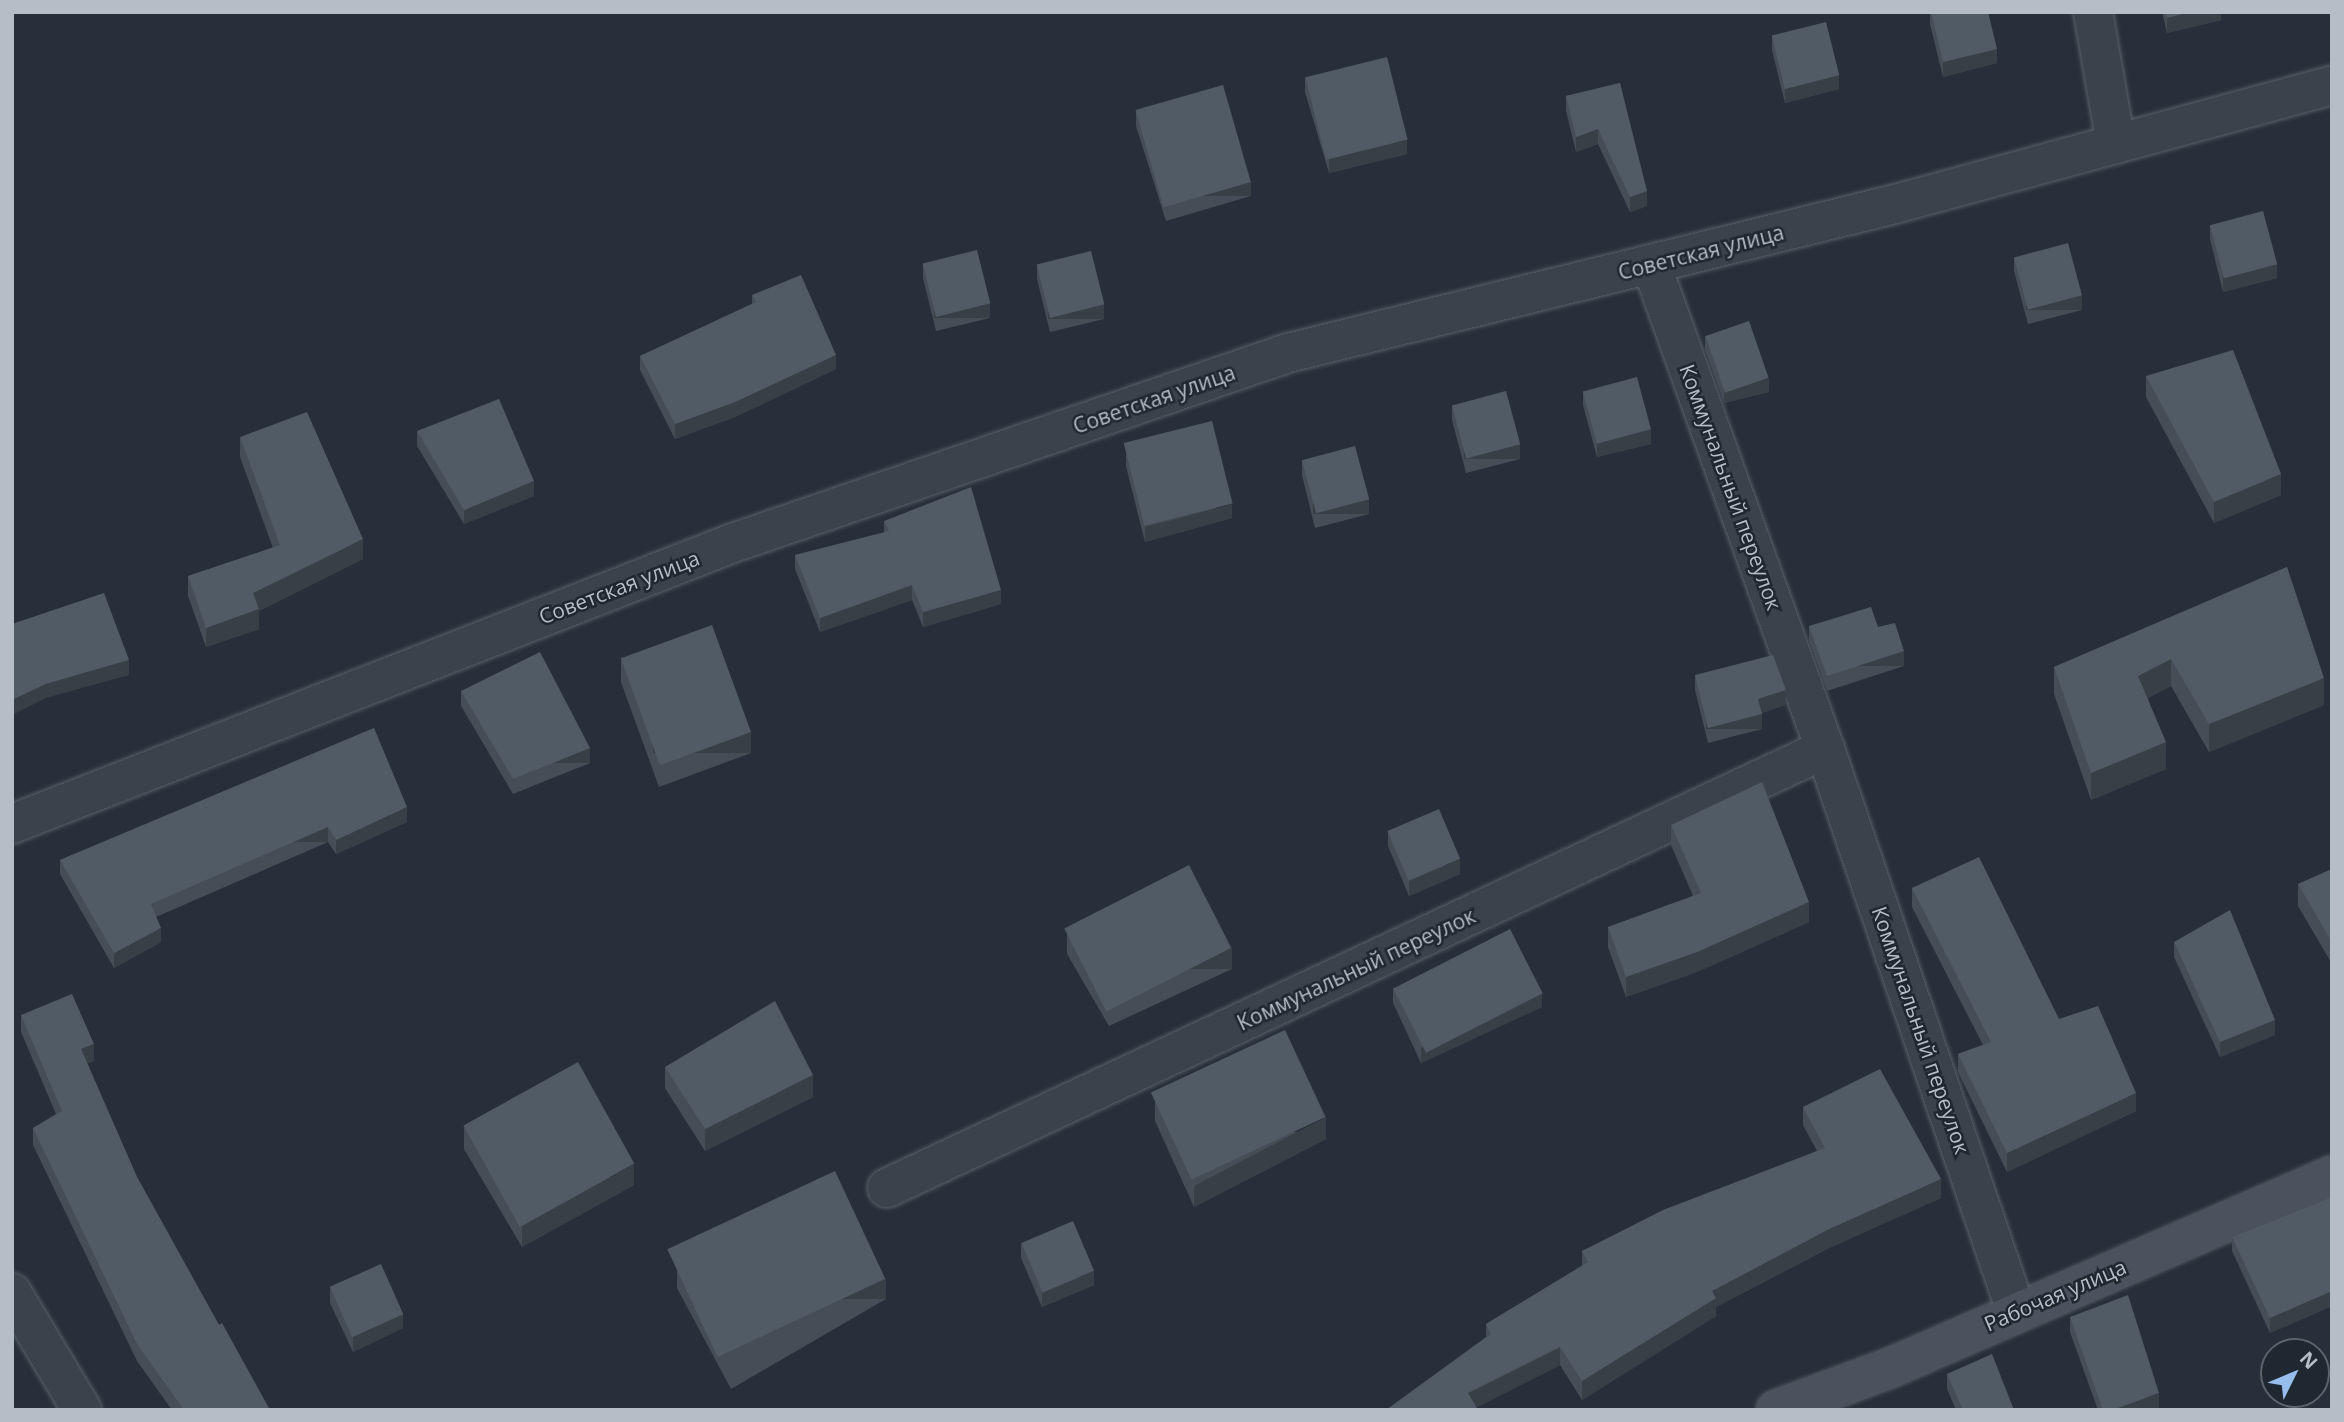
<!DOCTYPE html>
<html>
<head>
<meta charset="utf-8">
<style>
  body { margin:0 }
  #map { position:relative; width:2344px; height:1422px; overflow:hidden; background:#27303a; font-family:"Open Sans",sans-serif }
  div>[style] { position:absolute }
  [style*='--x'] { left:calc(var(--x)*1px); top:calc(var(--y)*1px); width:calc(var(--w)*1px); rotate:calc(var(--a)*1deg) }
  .roads { filter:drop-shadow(0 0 2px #586069) drop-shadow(0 0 2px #586069) }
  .minor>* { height:38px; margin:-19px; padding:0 19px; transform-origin:19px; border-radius:19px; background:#3a424b }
  .secondary>* { height:38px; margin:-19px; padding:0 19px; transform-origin:19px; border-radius:19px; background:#49525d }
  .wall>* { inset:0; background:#454e57 }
  .shaded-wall>* { inset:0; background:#384047; transform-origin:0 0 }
  .building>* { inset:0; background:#505b65; transform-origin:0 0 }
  span { translate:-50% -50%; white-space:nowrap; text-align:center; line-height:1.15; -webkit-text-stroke:5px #1f2730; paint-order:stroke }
  .street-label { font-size:21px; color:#b6bdc6 }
  .frame { position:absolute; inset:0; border:14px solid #b6bdc6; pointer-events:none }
  .north { position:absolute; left:2260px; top:1338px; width:70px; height:70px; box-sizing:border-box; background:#1f2730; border:2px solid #5b636c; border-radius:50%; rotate:47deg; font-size:19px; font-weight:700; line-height:28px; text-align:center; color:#b6bdc6 }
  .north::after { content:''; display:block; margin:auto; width:24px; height:32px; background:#96bdeb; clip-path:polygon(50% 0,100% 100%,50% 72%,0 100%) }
</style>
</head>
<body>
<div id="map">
  <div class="roads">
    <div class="minor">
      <div style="--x:2093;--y:12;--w:134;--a:80.1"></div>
      <div style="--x:1651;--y:264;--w:515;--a:70.26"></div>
      <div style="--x:1825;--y:749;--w:594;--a:71.23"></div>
      <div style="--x:12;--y:824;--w:771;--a:-21.3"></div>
      <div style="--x:730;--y:544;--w:590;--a:-18.9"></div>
      <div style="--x:1288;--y:353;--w:625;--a:-13.79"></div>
      <div style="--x:1895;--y:204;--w:453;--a:-15.2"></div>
      <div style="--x:887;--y:1188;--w:1036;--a:-25.08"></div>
      <div style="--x:12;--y:1293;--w:136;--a:59.1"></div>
    </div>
    <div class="secondary">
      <div style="--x:1776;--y:1410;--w:121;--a:-20.2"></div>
      <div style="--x:1890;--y:1368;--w:482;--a:-23.5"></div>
    </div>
  </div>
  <div class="wall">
    <div style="clip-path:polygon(1930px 12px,1988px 12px,1997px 63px,1943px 77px,1930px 24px)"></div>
    <div style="clip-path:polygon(2162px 12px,2221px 12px,2221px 20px,2167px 33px)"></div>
    <div style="clip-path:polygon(1772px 36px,1839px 89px,1785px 103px,1772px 50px)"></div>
    <div style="clip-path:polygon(1305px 77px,1407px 154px,1329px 173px,1305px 92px)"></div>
    <div style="clip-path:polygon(1620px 83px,1647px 206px,1630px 212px,1598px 144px,1576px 152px,1566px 111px,1566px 96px)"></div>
    <div style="clip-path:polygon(1136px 112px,1251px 196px,1166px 221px,1136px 126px)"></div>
    <div style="clip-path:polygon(2210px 225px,2277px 278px,2223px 292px,2210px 239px)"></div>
    <div style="clip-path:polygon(2014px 257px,2082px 310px,2028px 324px,2014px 271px)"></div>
    <div style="clip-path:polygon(923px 264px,990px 318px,936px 331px,923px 278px)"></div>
    <div style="clip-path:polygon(1037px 265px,1104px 319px,1050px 332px,1037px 279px)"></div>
    <div style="clip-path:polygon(752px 295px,836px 369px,735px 417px,675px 439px,640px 370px,640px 356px,752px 304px)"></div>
    <div style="clip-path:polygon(1705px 336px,1769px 392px,1724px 403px,1705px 350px)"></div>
    <div style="clip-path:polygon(2146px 376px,2281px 495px,2214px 523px,2146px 397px)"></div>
    <div style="clip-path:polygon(1583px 391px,1651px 444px,1597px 457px,1583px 405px)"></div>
    <div style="clip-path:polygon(1452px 405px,1520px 459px,1466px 473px,1452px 420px)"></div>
    <div style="clip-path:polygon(417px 431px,534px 496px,464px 524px,417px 446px)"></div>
    <div style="clip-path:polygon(240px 437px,363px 559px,259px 611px,259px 629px,206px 647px,188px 596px,188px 576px,273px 548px,240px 457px)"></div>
    <div style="clip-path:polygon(1126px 451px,1232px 518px,1145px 542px,1126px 466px)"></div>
    <div style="clip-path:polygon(1302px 460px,1369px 514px,1315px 528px,1302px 475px)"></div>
    <div style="clip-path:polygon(884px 521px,1001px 604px,923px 627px,912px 600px,820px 632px,795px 569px,795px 555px,884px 533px)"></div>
    <div style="clip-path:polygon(2287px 567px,2324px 705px,2209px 752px,2171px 686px,2148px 698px,2166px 769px,2091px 800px,2054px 694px,2054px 667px)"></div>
    <div style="clip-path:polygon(1809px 626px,1878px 627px,1904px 666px,1827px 691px,1809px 641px)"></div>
    <div style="clip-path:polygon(621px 660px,751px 753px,659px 787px,621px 682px)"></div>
    <div style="clip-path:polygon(1695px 675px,1786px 705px,1762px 713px,1762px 729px,1708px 743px,1695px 690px)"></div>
    <div style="clip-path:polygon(461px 691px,590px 763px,513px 794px,461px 706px)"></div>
    <div style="clip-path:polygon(374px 728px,407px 822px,336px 854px,328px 842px,156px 917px,161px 942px,114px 968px,60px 874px,60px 860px)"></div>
    <div style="clip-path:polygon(1671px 825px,1809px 922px,1697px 972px,1626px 997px,1608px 947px,1608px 927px,1693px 896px,1671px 845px)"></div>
    <div style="clip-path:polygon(1388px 831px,1460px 874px,1409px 896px,1388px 846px)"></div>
    <div style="clip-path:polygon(2332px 869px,2332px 964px,2298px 906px,2298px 884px)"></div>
    <div style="clip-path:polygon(1912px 888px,2059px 1019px,2136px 1111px,2007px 1172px,1958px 1072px,1958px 1054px,1983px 1045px,1912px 907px)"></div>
    <div style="clip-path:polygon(1067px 933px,1232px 969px,1109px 1026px,1067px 954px)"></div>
    <div style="clip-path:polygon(2174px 942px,2275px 1035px,2220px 1057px,2174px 957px)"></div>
    <div style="clip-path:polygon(1393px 988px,1542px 1007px,1421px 1063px,1393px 1003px)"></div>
    <div style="clip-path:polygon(21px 1015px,94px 1061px,87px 1063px,137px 1177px,219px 1325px,270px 1410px,172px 1410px,137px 1361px,33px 1145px,33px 1128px,56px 1114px,21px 1032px)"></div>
    <div style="clip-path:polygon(665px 1067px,813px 1097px,705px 1151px,665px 1088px)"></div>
    <div style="clip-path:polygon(1155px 1100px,1326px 1139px,1194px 1207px,1155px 1121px)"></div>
    <div style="clip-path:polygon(1803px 1107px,1941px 1198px,1829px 1248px,1716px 1307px,1716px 1316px,1582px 1400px,1560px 1365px,1477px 1407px,1386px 1410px,1486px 1337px,1486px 1324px,1582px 1266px,1582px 1251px,1817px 1151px,1803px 1125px)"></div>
    <div style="clip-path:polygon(464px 1127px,634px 1185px,522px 1247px,464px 1149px)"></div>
    <div style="clip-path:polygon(2332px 1197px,2332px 1306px,2270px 1333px,2232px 1251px,2232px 1237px)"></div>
    <div style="clip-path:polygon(1021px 1243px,1094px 1285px,1042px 1307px,1021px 1258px)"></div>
    <div style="clip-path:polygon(677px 1267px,886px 1299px,731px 1389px,677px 1288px)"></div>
    <div style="clip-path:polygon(330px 1288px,403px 1328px,353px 1352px,330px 1303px)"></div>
    <div style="clip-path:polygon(2070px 1317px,2159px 1408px,2153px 1410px,2098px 1410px,2070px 1332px)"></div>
    <div style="clip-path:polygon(1947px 1374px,2014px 1410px,1956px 1410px,1947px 1389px)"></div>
  </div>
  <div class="shaded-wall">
    <div style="clip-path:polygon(2190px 12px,2221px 12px,2221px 20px,2167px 33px,2167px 18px)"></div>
    <div style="clip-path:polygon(1997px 49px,1997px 63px,1943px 77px,1943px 62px)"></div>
    <div style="clip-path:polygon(1839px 75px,1839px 89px,1785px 103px,1785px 88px)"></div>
    <div style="clip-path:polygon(1598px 129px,1598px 144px,1576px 152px,1576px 137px)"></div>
    <div style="clip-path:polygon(1407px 140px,1407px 154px,1329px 173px,1329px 158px)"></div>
    <div style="left:1251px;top:182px;width:14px;height:89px;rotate:90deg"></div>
    <div style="clip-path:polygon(1647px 191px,1647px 206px,1630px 212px,1630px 197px)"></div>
    <div style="clip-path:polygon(2277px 264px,2277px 278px,2223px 292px,2223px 277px)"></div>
    <div style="left:2082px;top:295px;width:15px;height:56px;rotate:90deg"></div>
    <div style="left:990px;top:303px;width:15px;height:56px;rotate:90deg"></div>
    <div style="left:1104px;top:304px;width:15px;height:56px;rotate:90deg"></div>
    <div style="clip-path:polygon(836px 355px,836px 369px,735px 417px,675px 439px,675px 424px)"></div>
    <div style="clip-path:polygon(1769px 378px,1769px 392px,1724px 403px,1724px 388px)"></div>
    <div style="clip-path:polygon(1651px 429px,1651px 444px,1597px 457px,1597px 443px)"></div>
    <div style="left:1520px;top:444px;width:15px;height:56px;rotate:90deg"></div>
    <div style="clip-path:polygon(2281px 474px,2281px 495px,2214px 523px,2214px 502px)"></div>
    <div style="clip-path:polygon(534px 481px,534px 496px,464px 524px,464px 510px)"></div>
    <div style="left:1369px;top:499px;width:15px;height:56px;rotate:90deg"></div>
    <div style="clip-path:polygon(1232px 504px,1232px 518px,1145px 542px,1145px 527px)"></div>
    <div style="clip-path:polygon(363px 539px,363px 559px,259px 611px,259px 629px,206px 647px,206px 628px,253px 593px)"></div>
    <div style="clip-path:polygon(912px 585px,912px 600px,820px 632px,820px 618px)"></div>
    <div style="clip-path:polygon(1001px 590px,1001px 604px,923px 627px,923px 612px)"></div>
    <div style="left:1904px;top:651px;width:15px;height:81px;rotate:90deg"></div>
    <div style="clip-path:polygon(2171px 659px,2171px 686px,2138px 703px,2138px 676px)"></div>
    <div style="clip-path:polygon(129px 660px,129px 675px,46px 698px,12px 715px,12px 700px,46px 684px)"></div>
    <div style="clip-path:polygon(2324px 678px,2324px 705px,2209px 752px,2209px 724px)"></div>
    <div style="clip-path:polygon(1786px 690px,1786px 705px,1758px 714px,1758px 699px)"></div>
    <div style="left:1762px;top:714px;width:15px;height:56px;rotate:90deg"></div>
    <div style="left:751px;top:732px;width:21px;height:98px;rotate:90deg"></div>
    <div style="clip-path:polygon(2166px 742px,2166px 769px,2091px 800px,2091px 773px)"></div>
    <div style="left:590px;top:748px;width:15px;height:83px;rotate:90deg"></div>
    <div style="clip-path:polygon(407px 807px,407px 822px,336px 854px,336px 840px)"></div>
    <div style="left:328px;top:827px;width:15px;height:193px;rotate:90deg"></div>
    <div style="clip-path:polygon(1460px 859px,1460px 874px,1409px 896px,1409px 881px)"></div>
    <div style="clip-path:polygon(1809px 902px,1809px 922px,1697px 972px,1626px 997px,1626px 977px)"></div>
    <div style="clip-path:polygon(161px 928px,161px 942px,114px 968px,114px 953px)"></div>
    <div style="left:1232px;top:948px;width:21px;height:136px;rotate:90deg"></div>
    <div style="clip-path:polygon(1542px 993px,1542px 1007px,1421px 1063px,1421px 1048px)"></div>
    <div style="clip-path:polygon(2275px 1020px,2275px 1035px,2220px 1057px,2220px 1042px)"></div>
    <div style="clip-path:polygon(94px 1044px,94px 1061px,81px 1066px,81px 1049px)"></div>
    <div style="clip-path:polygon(813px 1075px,813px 1097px,705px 1151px,705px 1129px)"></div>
    <div style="clip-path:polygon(2136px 1093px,2136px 1111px,2007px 1172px,2007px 1153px)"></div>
    <div style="clip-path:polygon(1326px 1117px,1326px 1139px,1194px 1207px,1194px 1186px)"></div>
    <div style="clip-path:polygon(634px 1164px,634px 1185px,522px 1247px,522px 1226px)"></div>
    <div style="clip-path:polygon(1941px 1179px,1941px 1198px,1829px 1248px,1716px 1307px,1716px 1316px,1582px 1400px,1582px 1381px,1712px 1291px,1829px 1229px)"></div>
    <div style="clip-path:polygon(1094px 1271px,1094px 1285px,1042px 1307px,1042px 1293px)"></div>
    <div style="left:886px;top:1278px;width:21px;height:179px;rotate:90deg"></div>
    <div style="clip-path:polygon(2332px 1291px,2332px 1306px,2270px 1333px,2270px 1318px)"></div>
    <div style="clip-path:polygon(403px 1314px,403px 1328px,353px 1352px,353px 1337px)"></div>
    <div style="clip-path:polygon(1560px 1347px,1560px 1365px,1472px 1410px,1468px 1393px)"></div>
    <div style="clip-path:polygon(2159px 1393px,2159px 1408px,2153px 1410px,2112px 1410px)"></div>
  </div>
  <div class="building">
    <div style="clip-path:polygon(1931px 12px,1988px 12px,1997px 49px,1943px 62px)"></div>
    <div style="clip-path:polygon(2166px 12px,2190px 12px,2167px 18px)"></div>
    <div style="left:1826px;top:22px;width:55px;height:56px;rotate:76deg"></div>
    <div style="left:1387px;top:57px;width:85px;height:84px;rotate:76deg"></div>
    <div style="clip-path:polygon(1620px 83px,1647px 191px,1630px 197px,1598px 129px,1576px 137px,1566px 96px)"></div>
    <div style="left:1223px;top:85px;width:101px;height:91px;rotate:74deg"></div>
    <div style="left:2263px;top:211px;width:55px;height:55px;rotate:75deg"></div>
    <div style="left:2068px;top:243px;width:54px;height:56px;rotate:75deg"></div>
    <div style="left:977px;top:250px;width:55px;height:56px;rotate:76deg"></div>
    <div style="left:1091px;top:251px;width:55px;height:56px;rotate:76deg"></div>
    <div style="clip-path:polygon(801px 275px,836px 355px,735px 402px,675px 424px,640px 356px,756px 302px,752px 295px)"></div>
    <div style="left:1749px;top:321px;width:60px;height:46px;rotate:71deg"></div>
    <div style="clip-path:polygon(2233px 350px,2281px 474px,2214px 502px,2146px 376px)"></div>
    <div style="left:1637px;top:377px;width:54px;height:56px;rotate:75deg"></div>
    <div style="left:1506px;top:391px;width:55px;height:56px;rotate:75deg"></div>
    <div style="clip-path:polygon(499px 399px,534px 481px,464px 510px,417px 431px)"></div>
    <div style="clip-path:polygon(307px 412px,363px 539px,253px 593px,259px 609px,206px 628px,188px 576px,280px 545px,240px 437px)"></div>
    <div style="left:1212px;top:421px;width:85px;height:91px;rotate:76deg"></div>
    <div style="left:1355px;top:446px;width:55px;height:55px;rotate:75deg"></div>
    <div style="clip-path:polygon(971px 487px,1001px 590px,923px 612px,912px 585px,820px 618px,795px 555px,889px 531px,884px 521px)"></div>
    <div style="clip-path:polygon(2287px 567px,2324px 678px,2209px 724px,2171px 659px,2138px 676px,2166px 742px,2091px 773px,2054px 667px)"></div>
    <div style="clip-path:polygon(104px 593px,129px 660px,46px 684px,12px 700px,12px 624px)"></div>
    <div style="clip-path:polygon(1871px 607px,1878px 627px,1895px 623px,1904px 651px,1827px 676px,1809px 626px)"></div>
    <div style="left:712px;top:625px;width:114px;height:97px;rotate:70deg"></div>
    <div style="clip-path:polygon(540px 652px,590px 748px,513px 779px,461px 691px)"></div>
    <div style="clip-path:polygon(1773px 655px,1786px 690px,1758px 699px,1762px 714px,1708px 728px,1695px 675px)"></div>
    <div style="clip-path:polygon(374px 728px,407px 807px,336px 840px,328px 827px,151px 904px,161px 928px,114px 953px,60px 860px)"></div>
    <div style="clip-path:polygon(1762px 782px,1809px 902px,1697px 952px,1626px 977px,1608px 927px,1701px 893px,1671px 825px)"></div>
    <div style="left:1439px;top:809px;width:54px;height:56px;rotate:67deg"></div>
    <div style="clip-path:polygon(1979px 857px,2059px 1019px,2098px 1006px,2136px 1093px,2007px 1153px,1958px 1054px,1991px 1042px,1912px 888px)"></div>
    <div style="left:1189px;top:865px;width:93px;height:140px;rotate:63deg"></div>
    <div style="clip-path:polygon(2332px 869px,2332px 942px,2298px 884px)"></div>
    <div style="clip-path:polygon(2230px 910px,2275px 1020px,2220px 1042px,2174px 942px)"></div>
    <div style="left:1510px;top:929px;width:72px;height:131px;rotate:63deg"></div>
    <div style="clip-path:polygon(72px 994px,94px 1044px,81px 1049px,137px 1177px,219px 1325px,222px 1323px,270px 1410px,184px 1410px,137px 1344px,33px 1128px,62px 1111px,21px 1015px)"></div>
    <div style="clip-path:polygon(775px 1001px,813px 1075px,705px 1129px,665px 1067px)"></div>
    <div style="left:1285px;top:1030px;width:96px;height:148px;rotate:65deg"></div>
    <div style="left:578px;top:1062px;width:116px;height:131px;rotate:61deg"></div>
    <div style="clip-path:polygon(1880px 1069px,1941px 1179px,1829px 1229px,1712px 1291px,1716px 1298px,1582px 1381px,1560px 1347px,1468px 1393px,1478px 1410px,1386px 1410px,1491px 1334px,1486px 1324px,1588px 1262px,1582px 1251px,1663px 1210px,1825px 1148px,1803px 1107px)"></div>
    <div style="left:835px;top:1171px;width:119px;height:185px;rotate:65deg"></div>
    <div style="clip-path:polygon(2332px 1197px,2332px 1291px,2270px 1318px,2232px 1237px)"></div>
    <div style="left:1073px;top:1221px;width:54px;height:56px;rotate:67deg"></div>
    <div style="left:381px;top:1264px;width:55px;height:56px;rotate:66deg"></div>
    <div style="clip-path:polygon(2128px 1295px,2159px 1393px,2112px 1410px,2103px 1410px,2070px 1317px)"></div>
    <div style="clip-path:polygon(1992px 1354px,2014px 1410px,1963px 1410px,1947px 1374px)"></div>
  </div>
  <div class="street-label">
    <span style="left:1701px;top:252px;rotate:-14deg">Советская улица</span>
    <span style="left:1154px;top:399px;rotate:-19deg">Советская улица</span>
    <span style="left:1731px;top:487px;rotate:70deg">Коммунальный переулок</span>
    <span style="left:619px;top:587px;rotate:-21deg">Советская улица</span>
    <span style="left:1356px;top:969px;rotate:-25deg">Коммунальный переулок</span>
    <span style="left:1921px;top:1030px;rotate:71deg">Коммунальный переулок</span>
    <span style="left:2055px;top:1295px;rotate:-23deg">Рабочая улица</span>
  </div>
  <div class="frame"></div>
  <div class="north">N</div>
</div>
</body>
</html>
